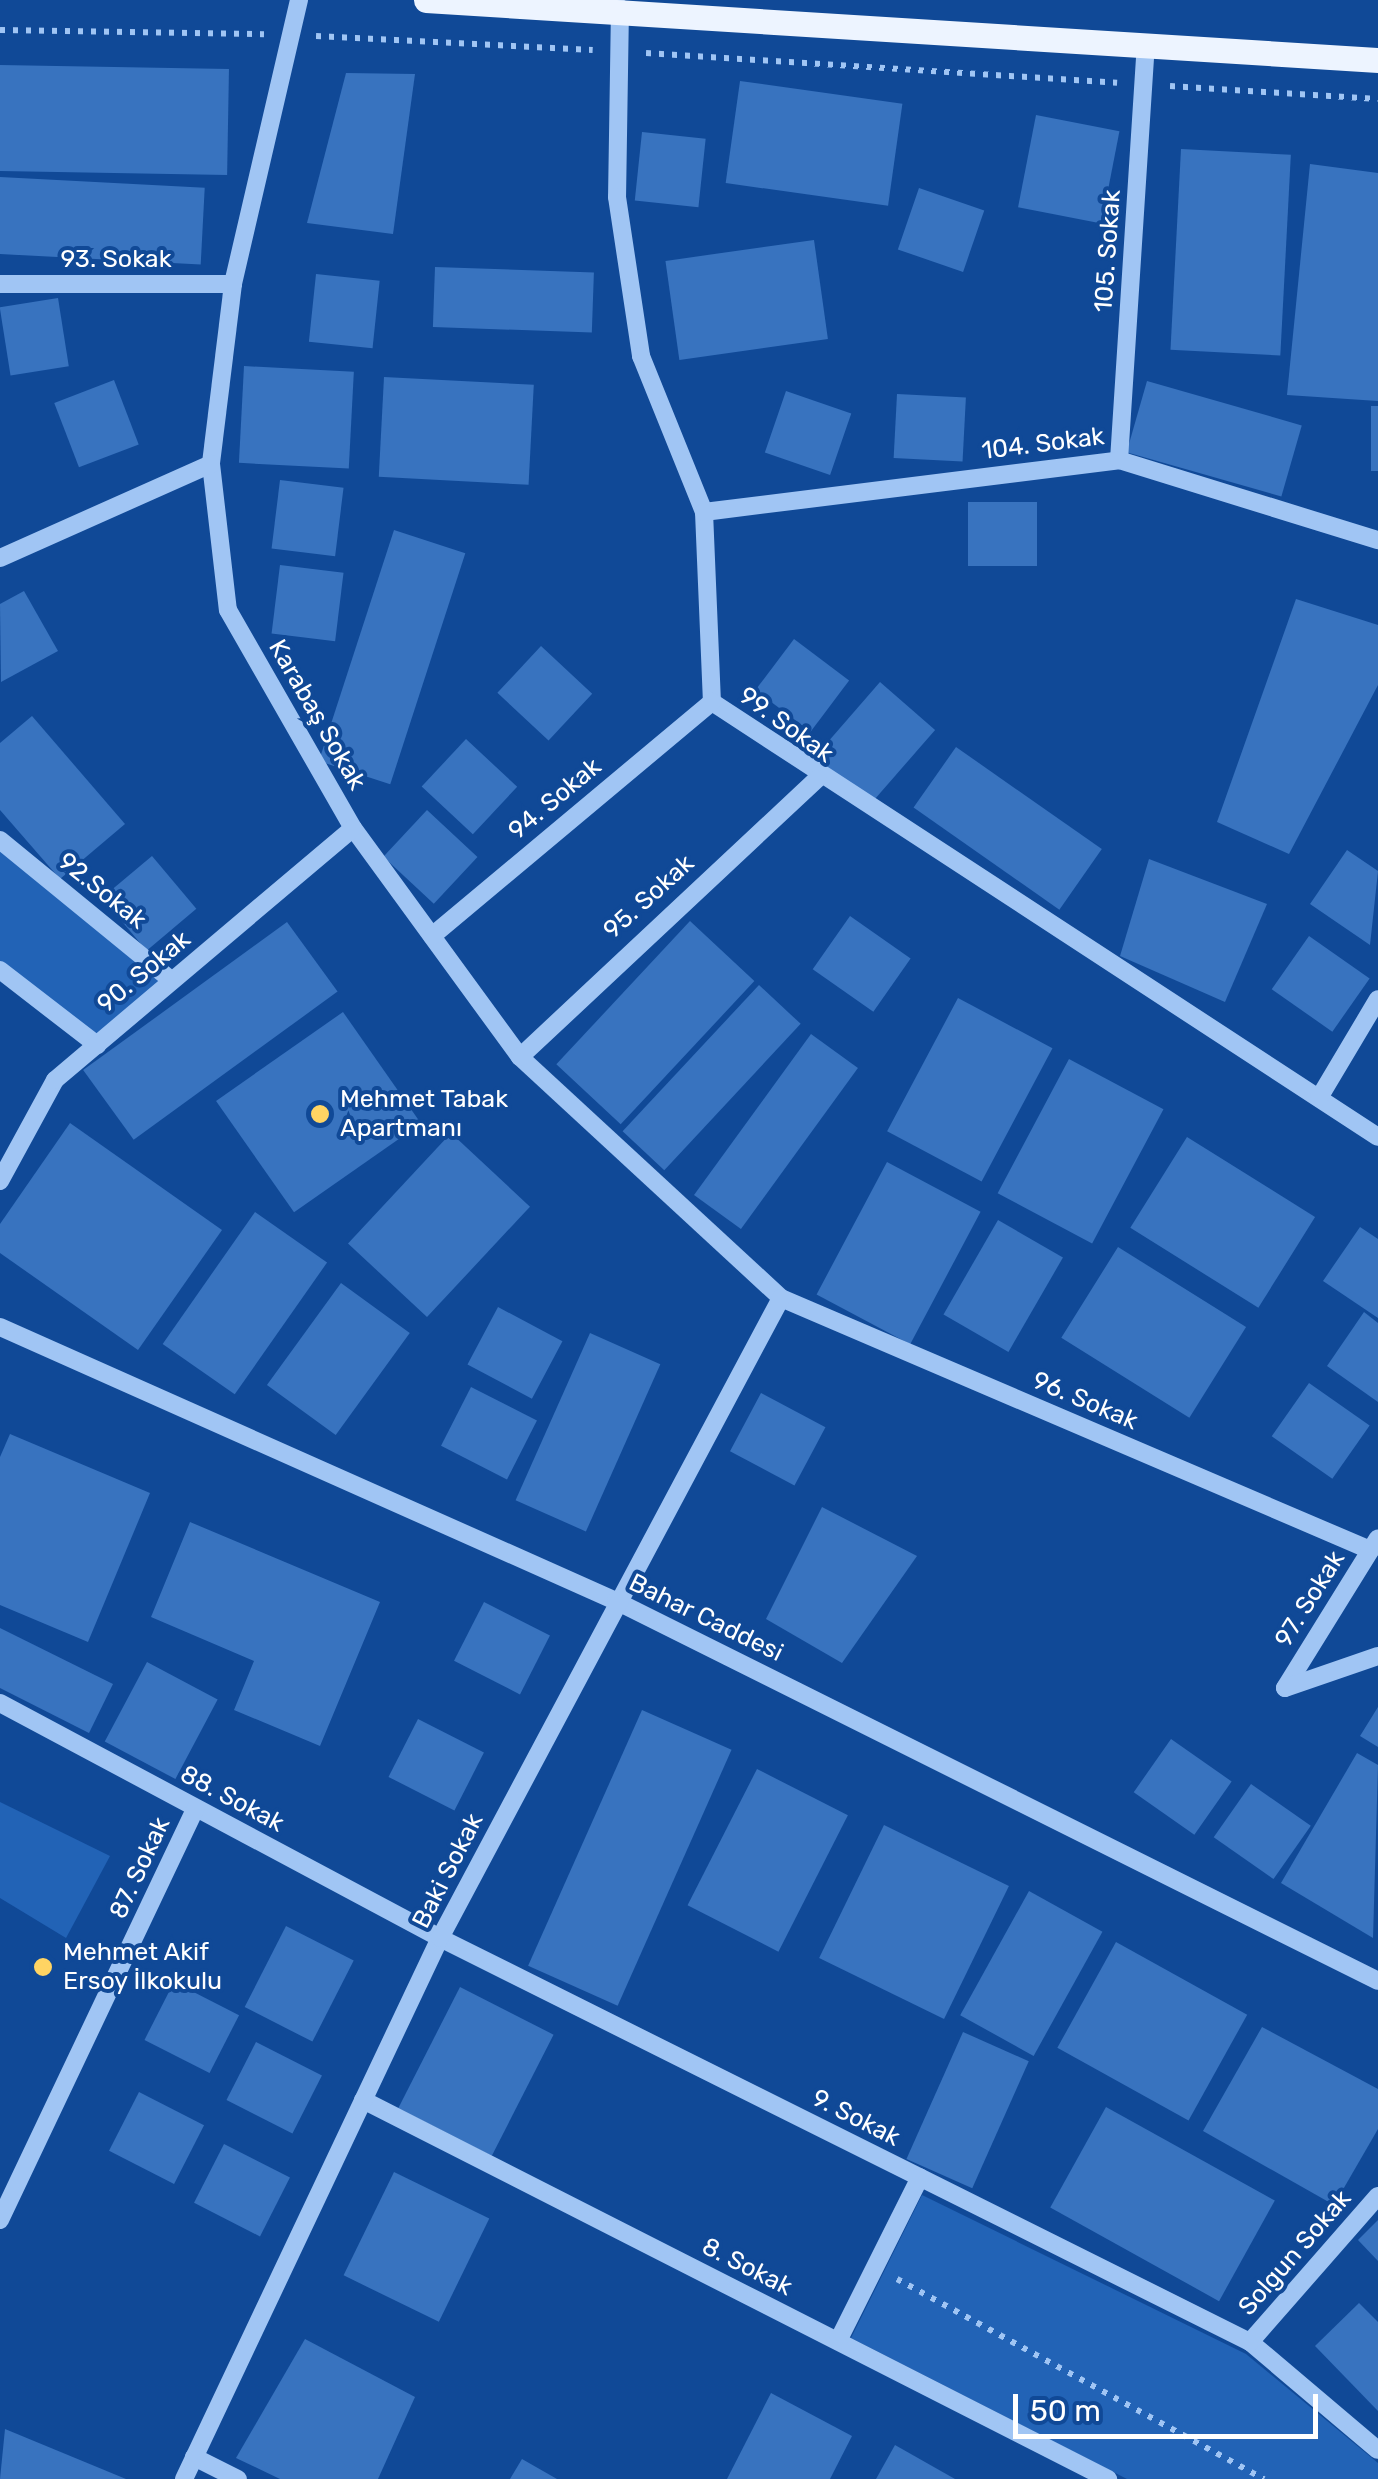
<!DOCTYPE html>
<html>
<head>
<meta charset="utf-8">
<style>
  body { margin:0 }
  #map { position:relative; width:1378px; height:2479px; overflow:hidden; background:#104997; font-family:Rubik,sans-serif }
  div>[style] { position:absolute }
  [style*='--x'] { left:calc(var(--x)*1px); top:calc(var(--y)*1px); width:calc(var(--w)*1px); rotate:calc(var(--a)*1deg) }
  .green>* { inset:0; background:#2263b6 }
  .building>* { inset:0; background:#3873bf; transform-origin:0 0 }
  .path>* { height:6px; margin-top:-3px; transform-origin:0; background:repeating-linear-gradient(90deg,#a0c5f4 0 5px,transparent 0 13px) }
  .minor>* { height:18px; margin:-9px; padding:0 9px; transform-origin:9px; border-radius:9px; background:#a0c5f4 }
  .major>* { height:25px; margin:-12.5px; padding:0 12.5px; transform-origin:12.5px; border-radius:12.5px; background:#edf4ff }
  .dots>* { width:28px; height:28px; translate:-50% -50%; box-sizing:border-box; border:5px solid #104997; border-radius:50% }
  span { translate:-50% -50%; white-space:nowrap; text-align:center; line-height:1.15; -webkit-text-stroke:8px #104997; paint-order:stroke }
  .street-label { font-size:25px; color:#fff }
  .poi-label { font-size:25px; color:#fff }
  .left { translate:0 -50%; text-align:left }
  .scale { position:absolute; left:1013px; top:2394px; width:305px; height:45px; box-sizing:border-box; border:5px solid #fff; border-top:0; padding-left:12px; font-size:30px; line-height:35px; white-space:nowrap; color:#fff; -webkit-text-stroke:8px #104997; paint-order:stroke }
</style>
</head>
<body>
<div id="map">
  <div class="green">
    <div style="clip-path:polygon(0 842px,165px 982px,96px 1041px,0 963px)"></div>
    <div style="clip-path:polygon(0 1802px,110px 1856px,66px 1938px,0 1898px)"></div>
    <div style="clip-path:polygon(922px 2195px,1246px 2354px,1378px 2463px,1378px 2479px,1127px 2479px,851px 2338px)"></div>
  </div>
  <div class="building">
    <div style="left:0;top:65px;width:229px;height:106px;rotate:1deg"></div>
    <div style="clip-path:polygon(346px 73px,415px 74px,393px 234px,307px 223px)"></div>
    <div style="left:740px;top:81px;width:164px;height:103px;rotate:8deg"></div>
    <div style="left:1036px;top:115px;width:85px;height:94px;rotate:11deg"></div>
    <div style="left:642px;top:132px;width:64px;height:69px;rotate:6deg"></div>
    <div style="left:1181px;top:149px;width:110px;height:201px;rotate:3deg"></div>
    <div style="clip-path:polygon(1310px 164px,1378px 173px,1378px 401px,1287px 395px)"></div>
    <div style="left:0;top:177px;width:205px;height:77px;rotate:3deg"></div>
    <div style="left:919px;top:188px;width:69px;height:65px;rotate:19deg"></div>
    <div style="left:814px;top:240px;width:100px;height:150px;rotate:82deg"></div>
    <div style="left:435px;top:267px;width:159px;height:60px;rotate:2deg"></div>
    <div style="left:316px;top:274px;width:64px;height:68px;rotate:6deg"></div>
    <div style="left:58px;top:298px;width:69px;height:59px;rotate:81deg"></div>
    <div style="left:244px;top:366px;width:110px;height:97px;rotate:3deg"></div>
    <div style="left:384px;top:377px;width:150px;height:100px;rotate:3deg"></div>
    <div style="left:114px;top:380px;width:69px;height:64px;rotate:69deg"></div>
    <div style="left:1147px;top:381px;width:161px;height:74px;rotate:16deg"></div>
    <div style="left:786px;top:391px;width:69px;height:65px;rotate:19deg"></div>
    <div style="left:897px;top:394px;width:69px;height:64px;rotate:3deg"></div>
    <div style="left:1371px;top:406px;width:7px;height:65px"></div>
    <div style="left:280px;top:480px;width:64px;height:69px;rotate:7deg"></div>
    <div style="left:968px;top:502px;width:69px;height:64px"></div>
    <div style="left:394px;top:530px;width:75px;height:243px;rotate:18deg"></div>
    <div style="left:280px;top:565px;width:64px;height:69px;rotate:7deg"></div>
    <div style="clip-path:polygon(24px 591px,58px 651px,1px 682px,0 604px)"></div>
    <div style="clip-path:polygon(1296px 599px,1378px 625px,1378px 685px,1289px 854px,1217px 822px)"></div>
    <div style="left:794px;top:639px;width:69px;height:64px;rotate:37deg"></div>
    <div style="left:541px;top:646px;width:70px;height:64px;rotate:43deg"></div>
    <div style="left:880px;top:682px;width:73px;height:101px;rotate:41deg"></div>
    <div style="clip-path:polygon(32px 716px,125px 824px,60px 879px,0 810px,0 743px)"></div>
    <div style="left:466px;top:739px;width:70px;height:65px;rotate:43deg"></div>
    <div style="left:956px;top:747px;width:178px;height:74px;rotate:35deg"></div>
    <div style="left:427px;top:810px;width:69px;height:64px;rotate:43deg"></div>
    <div style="clip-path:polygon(1347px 850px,1378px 871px,1370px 945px,1310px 904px)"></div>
    <div style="left:152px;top:856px;width:69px;height:65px;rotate:50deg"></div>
    <div style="clip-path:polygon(1149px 859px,1267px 904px,1225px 1002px,1120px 956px)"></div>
    <div style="left:850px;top:916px;width:74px;height:65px;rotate:35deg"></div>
    <div style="left:690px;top:921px;width:88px;height:196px;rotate:43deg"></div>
    <div style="left:287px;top:922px;width:86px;height:252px;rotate:54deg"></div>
    <div style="left:1309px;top:936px;width:74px;height:65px;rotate:35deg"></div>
    <div style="left:759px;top:985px;width:57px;height:200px;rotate:43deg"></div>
    <div style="left:958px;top:998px;width:107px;height:151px;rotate:28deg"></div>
    <div style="left:343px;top:1012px;width:136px;height:155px;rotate:55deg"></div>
    <div style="left:811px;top:1034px;width:58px;height:199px;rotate:36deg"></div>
    <div style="left:1069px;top:1059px;width:107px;height:152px;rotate:28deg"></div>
    <div style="clip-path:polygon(70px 1123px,222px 1230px,138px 1350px,0 1253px,0 1224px)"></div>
    <div style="left:451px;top:1133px;width:108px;height:151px;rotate:43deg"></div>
    <div style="left:1187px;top:1137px;width:151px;height:107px;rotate:32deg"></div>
    <div style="left:887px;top:1162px;width:106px;height:150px;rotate:28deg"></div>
    <div style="left:255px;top:1212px;width:88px;height:161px;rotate:35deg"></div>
    <div style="left:998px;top:1220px;width:75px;height:109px;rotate:30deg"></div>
    <div style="clip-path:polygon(1360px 1227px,1378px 1239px,1378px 1318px,1323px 1281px)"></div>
    <div style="left:1118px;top:1247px;width:151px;height:107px;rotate:32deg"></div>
    <div style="left:341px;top:1283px;width:85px;height:126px;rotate:36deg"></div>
    <div style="left:498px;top:1307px;width:73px;height:65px;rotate:28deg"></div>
    <div style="clip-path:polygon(1364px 1312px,1378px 1323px,1378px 1402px,1327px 1366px)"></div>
    <div style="left:590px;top:1333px;width:77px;height:183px;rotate:24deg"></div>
    <div style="left:1309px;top:1383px;width:74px;height:65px;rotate:35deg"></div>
    <div style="left:471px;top:1387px;width:74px;height:66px;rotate:27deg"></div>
    <div style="left:761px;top:1393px;width:73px;height:66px;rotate:28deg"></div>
    <div style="clip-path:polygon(10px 1434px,150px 1493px,88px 1642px,0 1605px,0 1457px)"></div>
    <div style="clip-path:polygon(822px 1507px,917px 1556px,842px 1663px,766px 1619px)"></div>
    <div style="clip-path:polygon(190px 1522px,380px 1602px,320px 1746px,234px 1710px,254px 1661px,151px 1617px)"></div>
    <div style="left:484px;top:1602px;width:74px;height:66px;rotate:27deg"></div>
    <div style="clip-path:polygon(0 1628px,113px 1684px,89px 1733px,0 1688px)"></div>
    <div style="left:147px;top:1662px;width:80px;height:90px;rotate:28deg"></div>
    <div style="clip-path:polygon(1378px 1707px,1378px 1747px,1360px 1736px)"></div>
    <div style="left:642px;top:1710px;width:98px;height:280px;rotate:24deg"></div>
    <div style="left:418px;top:1719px;width:74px;height:65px;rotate:27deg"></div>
    <div style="left:1171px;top:1739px;width:74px;height:65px;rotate:35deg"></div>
    <div style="clip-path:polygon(1357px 1753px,1378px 1765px,1373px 1938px,1281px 1883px)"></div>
    <div style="left:757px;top:1769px;width:102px;height:153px;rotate:27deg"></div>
    <div style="left:1251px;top:1784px;width:73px;height:65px;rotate:35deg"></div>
    <div style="left:884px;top:1825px;width:139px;height:148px;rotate:26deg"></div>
    <div style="left:1029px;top:1891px;width:84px;height:142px;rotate:29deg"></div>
    <div style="left:286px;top:1926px;width:76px;height:91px;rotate:27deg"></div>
    <div style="left:1116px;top:1942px;width:150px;height:121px;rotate:29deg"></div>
    <div style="left:174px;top:1982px;width:73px;height:65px;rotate:27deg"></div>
    <div style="left:460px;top:1987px;width:105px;height:136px;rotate:27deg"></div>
    <div style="clip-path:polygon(1262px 2027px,1378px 2089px,1378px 2129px,1334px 2205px,1203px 2131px)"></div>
    <div style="left:963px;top:2032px;width:72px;height:139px;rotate:24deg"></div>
    <div style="left:256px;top:2042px;width:74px;height:65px;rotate:27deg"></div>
    <div style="left:139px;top:2092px;width:73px;height:66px;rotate:27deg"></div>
    <div style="left:1106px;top:2107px;width:193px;height:115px;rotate:29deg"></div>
    <div style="left:224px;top:2144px;width:74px;height:66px;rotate:27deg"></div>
    <div style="left:394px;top:2172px;width:106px;height:115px;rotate:26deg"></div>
    <div style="clip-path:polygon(1378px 2220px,1378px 2261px,1358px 2240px)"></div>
    <div style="clip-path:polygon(1359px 2303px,1378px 2322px,1378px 2411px,1315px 2346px)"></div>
    <div style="clip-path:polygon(305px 2339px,415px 2397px,378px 2479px,280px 2479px,236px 2458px)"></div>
    <div style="clip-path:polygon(771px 2393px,852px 2436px,830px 2479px,727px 2479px)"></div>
    <div style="clip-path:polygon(5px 2429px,126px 2479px,0 2479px)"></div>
    <div style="clip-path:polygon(895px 2445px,955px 2479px,876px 2479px)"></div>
    <div style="clip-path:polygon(522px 2459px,557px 2479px,510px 2479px)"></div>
  </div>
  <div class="path">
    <div style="--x:0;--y:30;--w:264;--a:0.9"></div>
    <div style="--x:316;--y:36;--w:277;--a:2.9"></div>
    <div style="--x:646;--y:53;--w:472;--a:3.6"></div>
    <div style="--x:1170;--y:86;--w:208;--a:3.6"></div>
    <div style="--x:897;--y:2279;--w:418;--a:28.6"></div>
  </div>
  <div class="minor">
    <div style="--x:299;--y:0;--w:292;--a:103.1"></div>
    <div style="--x:233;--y:284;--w:181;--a:97"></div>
    <div style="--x:211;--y:464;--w:147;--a:83.4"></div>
    <div style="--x:228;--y:610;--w:251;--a:60.2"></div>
    <div style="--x:353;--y:828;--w:283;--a:53.9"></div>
    <div style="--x:520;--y:1057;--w:355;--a:42.7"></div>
    <div style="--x:781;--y:1298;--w:641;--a:23.16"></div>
    <div style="--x:620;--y:8;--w:189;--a:90.9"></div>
    <div style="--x:617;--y:197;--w:161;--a:81.4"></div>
    <div style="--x:641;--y:356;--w:168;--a:68"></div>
    <div style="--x:704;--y:512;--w:190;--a:87.6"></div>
    <div style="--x:712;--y:702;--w:795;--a:33.15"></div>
    <div style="--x:0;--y:284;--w:233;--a:0"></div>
    <div style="--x:1119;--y:460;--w:416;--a:-86.3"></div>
    <div style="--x:704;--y:512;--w:418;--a:-7.1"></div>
    <div style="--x:1119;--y:460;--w:271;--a:17.2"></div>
    <div style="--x:0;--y:558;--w:231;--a:-24"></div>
    <div style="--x:0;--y:840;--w:222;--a:39.3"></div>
    <div style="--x:432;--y:936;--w:365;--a:-39.9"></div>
    <div style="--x:0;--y:970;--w:123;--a:37.7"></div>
    <div style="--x:520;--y:1057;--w:407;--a:-43.1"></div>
    <div style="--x:1319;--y:1098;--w:115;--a:-59.2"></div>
    <div style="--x:0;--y:1181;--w:115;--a:-61.4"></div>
    <div style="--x:55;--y:1080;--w:390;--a:-40.2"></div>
    <div style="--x:0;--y:1327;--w:674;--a:23.98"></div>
    <div style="--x:616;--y:1601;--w:851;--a:26.5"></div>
    <div style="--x:1285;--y:1688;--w:176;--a:-58.2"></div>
    <div style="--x:1285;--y:1688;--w:98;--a:-19"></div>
    <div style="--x:0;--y:1703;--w:499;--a:28.1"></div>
    <div style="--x:440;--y:1938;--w:905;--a:26.51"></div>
    <div style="--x:1250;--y:2342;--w:167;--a:40.2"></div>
    <div style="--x:363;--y:2100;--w:836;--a:26.96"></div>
    <div style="--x:0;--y:2220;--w:456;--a:-64.6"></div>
    <div style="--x:838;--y:2341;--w:183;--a:-63.4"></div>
    <div style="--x:1250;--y:2342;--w:194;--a:-48.8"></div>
    <div style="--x:194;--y:2457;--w:49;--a:26.6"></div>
    <div style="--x:184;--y:2479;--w:599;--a:-64.68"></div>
    <div style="--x:440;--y:1938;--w:725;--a:-61.95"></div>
  </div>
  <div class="major">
    <div style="--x:426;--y:0;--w:954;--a:3.61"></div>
  </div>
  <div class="dots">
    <div style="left:320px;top:1114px;background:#ffd463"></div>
    <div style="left:43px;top:1967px;background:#ffd463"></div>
  </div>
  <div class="street-label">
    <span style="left:1108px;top:251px;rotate:-86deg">105. Sokak</span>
    <span style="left:116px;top:259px">93. Sokak</span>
    <span style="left:1043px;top:444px;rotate:-7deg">104. Sokak</span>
    <span style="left:317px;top:715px;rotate:60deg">Karabaş Sokak</span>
    <span style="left:786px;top:725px;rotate:36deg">99. Sokak</span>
    <span style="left:555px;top:799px;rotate:-40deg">94. Sokak</span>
    <span style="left:102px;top:891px;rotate:39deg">92.Sokak</span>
    <span style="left:649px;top:897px;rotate:-42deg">95. Sokak</span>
    <span style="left:144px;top:972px;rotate:-40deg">90. Sokak</span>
    <span style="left:1085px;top:1401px;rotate:23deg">96. Sokak</span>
    <span style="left:1310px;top:1599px;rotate:-58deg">97. Sokak</span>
    <span style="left:706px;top:1618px;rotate:26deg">Bahar Caddesi</span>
    <span style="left:232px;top:1799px;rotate:28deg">88. Sokak</span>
    <span style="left:140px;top:1868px;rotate:-65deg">87. Sokak</span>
    <span style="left:448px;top:1871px;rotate:-63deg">Baki Sokak</span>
    <span style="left:856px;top:2118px;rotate:27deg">9. Sokak</span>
    <span style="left:1295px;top:2253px;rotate:-49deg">Solgun Sokak</span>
    <span style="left:747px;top:2267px;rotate:27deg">8. Sokak</span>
  </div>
  <div class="poi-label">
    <span class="left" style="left:340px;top:1114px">Mehmet Tabak<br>Apartmanı</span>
    <span class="left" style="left:63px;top:1967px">Mehmet Akif<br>Ersoy İlkokulu</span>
  </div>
  <div class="scale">50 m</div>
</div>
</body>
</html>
